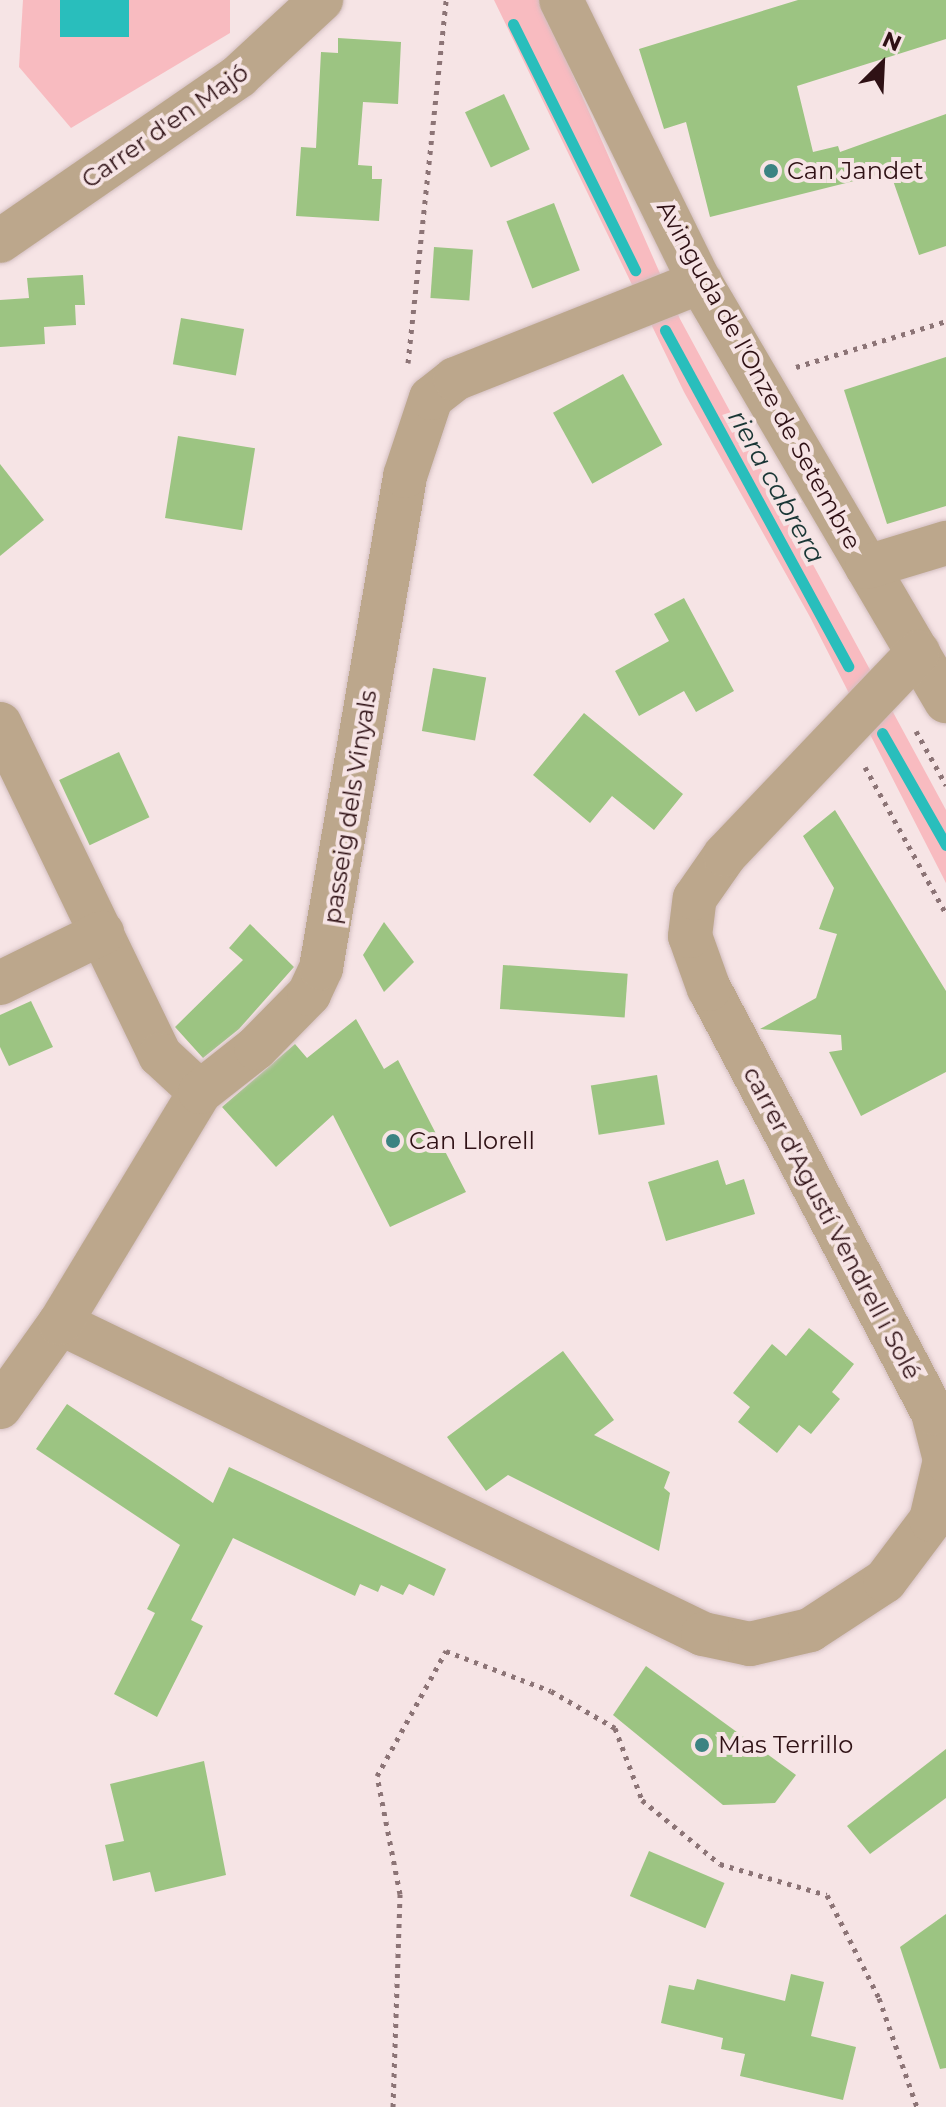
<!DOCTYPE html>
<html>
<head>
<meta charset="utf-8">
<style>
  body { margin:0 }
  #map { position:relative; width:946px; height:2107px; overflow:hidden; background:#f6e4e5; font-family:Montserrat,sans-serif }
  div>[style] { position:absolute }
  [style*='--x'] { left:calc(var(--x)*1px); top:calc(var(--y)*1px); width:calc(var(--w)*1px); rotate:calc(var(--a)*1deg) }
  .green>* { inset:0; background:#f8bbc0 }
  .water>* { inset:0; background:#29bebc; transform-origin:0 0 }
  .stream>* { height:11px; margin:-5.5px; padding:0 5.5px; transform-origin:5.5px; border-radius:5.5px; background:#29bebc }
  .building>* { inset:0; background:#9cc482; transform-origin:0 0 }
  .path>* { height:5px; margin-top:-2.5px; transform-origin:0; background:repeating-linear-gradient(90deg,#8c7476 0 4px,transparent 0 10px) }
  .roads { filter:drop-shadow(0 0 2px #d2bec0) drop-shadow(0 0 2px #d2bec0) }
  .minor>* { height:44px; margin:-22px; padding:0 22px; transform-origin:22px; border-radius:22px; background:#bca78c }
  .dots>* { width:22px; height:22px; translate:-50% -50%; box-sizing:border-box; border:4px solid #f6e4e5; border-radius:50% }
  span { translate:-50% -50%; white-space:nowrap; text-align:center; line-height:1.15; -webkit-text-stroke:8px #f6e4e5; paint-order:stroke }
  .street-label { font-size:24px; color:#2f1115 }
  .poi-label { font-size:24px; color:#2f1115 }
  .left { translate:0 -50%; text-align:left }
  .water-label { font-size:26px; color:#193635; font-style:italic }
  .north { position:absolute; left:842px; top:24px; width:80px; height:80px; -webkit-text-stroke:6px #f6e4e5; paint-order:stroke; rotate:24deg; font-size:22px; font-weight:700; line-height:32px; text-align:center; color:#2f1115 }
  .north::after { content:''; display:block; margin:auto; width:28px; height:36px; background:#2f1115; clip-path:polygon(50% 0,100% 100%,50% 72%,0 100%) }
</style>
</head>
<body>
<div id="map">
  <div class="green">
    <div style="clip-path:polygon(23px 0,230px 0,230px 33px,71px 128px,19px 67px)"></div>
    <div style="clip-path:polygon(494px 0,540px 0,680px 319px,946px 810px,946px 883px,810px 617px,684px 392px)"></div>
  </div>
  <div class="water">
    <div style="left:60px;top:0;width:69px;height:37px"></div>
  </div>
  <div class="stream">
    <div style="--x:513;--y:24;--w:275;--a:63.6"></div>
    <div style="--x:665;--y:330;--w:383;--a:61.4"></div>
    <div style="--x:882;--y:733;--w:129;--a:60.3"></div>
  </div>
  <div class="building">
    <div style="clip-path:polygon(798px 0,946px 0,946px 39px,797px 86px,813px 152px,838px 146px,840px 152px,946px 114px,946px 246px,919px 255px,890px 172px,710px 217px,686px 122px,664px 129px,639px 49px)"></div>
    <div style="clip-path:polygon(338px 38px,401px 42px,398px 104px,363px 102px,358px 165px,372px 166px,372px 179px,382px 179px,379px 221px,296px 216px,301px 147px,316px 148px,321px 52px,338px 53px)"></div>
    <div style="left:504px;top:94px;width:61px;height:43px;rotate:65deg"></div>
    <div style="left:554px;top:203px;width:72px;height:51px;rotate:69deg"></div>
    <div style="left:434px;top:247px;width:39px;height:51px;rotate:4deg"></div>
    <div style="clip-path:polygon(83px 275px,85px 305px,75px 305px,76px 325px,44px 327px,45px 344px,0 347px,0 300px,29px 298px,27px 278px)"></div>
    <div style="left:181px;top:318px;width:64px;height:47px;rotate:10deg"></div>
    <div style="clip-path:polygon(946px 357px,946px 506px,887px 524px,844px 390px)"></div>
    <div style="left:623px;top:374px;width:81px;height:80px;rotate:61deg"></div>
    <div style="left:178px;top:436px;width:78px;height:83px;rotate:9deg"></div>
    <div style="clip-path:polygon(0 464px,44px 520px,0 556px)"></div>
    <div style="clip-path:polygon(684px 598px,734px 691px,696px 712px,684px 691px,639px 716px,615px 671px,669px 641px,654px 614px)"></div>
    <div style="left:433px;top:668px;width:54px;height:64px;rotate:10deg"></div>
    <div style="clip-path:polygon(584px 713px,683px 794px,654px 830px,612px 796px,590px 823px,533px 775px)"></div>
    <div style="left:119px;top:752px;width:72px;height:66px;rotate:65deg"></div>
    <div style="clip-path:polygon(835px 810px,946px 991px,946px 1072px,861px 1116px,829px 1052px,842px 1050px,841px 1035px,760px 1029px,816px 998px,837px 934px,819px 929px,834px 888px,803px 836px)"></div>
    <div style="clip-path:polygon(384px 922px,414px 962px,384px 992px,363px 955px)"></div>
    <div style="clip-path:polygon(250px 924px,294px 967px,239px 1029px,203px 1058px,175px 1027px,243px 960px,229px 948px)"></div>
    <div style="left:503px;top:965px;width:125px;height:44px;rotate:4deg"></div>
    <div style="clip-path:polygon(31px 1001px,53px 1047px,9px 1066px,0 1047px,0 1015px)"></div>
    <div style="clip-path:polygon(356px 1019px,384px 1069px,398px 1060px,466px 1192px,390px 1227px,333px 1115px,276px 1167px,222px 1107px,295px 1044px,307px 1058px)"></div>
    <div style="left:657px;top:1075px;width:50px;height:67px;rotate:81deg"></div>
    <div style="clip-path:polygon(718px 1160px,726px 1185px,744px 1179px,755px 1214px,666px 1241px,648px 1182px)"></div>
    <div style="clip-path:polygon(809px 1328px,854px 1364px,832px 1392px,840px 1399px,811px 1434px,799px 1425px,777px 1453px,738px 1422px,750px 1407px,733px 1393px,772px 1344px,786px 1356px)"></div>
    <div style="clip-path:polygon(563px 1351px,614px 1420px,594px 1435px,670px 1472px,664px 1488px,670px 1493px,659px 1551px,508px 1475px,486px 1491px,447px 1437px)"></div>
    <div style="clip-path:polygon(67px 1404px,213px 1503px,229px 1467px,446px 1569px,434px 1596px,409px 1584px,403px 1595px,381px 1585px,378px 1592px,360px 1584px,355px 1596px,233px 1538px,191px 1620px,203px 1626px,157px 1717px,114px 1694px,155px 1613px,147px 1609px,180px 1545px,36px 1449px)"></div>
    <div style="clip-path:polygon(646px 1666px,796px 1775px,775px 1803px,723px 1805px,613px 1715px)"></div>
    <div style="clip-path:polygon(946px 1749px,946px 1798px,870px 1854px,847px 1826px)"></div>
    <div style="clip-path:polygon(204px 1761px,226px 1875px,155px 1892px,150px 1872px,113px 1881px,105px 1845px,124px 1841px,110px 1784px)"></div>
    <div style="left:649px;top:1851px;width:82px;height:49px;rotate:23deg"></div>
    <div style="clip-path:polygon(946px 1914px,946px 2068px,940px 2069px,900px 1947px)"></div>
    <div style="clip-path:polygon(791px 1974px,824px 1982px,811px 2036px,856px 2047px,843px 2100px,740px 2076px,745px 2054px,721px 2049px,723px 2038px,661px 2023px,669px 1985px,694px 1990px,697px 1979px,785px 2001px)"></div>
  </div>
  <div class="path">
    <div style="--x:408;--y:363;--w:365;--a:-84"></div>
    <div style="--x:796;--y:367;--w:157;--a:-17"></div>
    <div style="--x:916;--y:731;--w:62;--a:60.9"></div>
    <div style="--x:865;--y:767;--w:168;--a:61.1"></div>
    <div style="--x:393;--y:2107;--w:213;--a:-88.1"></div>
    <div style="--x:400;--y:1894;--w:120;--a:-101"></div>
    <div style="--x:377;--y:1776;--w:143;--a:-61.1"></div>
    <div style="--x:446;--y:1651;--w:112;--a:20.9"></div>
    <div style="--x:551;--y:1691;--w:74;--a:30"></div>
    <div style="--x:615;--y:1728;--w:77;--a:69.4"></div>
    <div style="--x:642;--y:1800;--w:101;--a:39.4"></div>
    <div style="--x:720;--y:1864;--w:111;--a:16.2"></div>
    <div style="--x:827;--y:1895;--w:115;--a:63.2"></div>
    <div style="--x:879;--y:1998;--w:115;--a:70.8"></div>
  </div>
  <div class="roads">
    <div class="minor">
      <div style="--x:561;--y:0;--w:314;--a:63.8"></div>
      <div style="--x:700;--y:282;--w:486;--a:59.6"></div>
      <div style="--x:0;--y:241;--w:290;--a:-34.6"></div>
      <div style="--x:239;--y:76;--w:112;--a:-42.8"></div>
      <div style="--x:867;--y:567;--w:83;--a:-16.9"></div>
      <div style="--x:0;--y:724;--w:368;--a:64.2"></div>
      <div style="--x:160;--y:1055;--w:54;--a:42.8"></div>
      <div style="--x:0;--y:983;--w:114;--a:-26.1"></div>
      <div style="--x:60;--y:1323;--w:714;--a:25.81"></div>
      <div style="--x:703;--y:1634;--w:48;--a:12"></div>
      <div style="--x:750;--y:1644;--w:62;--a:-13.1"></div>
      <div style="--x:810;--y:1630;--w:90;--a:-33.2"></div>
      <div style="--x:885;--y:1581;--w:76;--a:-53"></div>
      <div style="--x:931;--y:1520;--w:62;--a:-76.9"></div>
      <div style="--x:945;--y:1460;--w:49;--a:-104.3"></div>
      <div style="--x:933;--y:1413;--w:480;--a:-117.8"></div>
      <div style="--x:709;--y:989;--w:56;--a:-109.7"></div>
      <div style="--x:690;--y:936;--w:38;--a:-83"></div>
      <div style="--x:695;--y:898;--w:52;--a:-55.1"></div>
      <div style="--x:725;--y:855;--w:280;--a:-46.4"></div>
      <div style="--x:0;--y:1407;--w:103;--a:-54.5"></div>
      <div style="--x:60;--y:1323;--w:270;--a:-58.8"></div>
      <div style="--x:200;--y:1092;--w:71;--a:-38.2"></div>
      <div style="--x:256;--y:1048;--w:76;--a:-45.5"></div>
      <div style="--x:309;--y:994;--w:29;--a:-65"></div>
      <div style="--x:321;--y:968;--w:499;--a:-80.3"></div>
      <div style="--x:405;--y:476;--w:82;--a:-71.6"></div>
      <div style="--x:431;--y:398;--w:31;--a:-38"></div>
      <div style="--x:455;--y:379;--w:264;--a:-21.6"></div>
    </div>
  </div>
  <div class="dots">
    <div style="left:771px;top:171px;background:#3b8382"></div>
    <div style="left:393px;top:1141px;background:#3b8382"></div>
    <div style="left:702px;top:1745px;background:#3b8382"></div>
  </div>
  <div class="street-label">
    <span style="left:165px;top:126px;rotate:-35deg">Carrer d'en Majó</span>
    <span style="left:759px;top:375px;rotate:61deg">Avinguda de l'Onze de Setembre</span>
    <span style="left:350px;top:807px;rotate:-81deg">passeig dels Vinyals</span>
    <span style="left:832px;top:1223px;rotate:62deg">carrer d'Agustí Vendrell i Solé</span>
  </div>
  <div class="poi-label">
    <span class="left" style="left:787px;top:171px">Can Jandet</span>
    <span class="left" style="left:409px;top:1141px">Can Llorell</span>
    <span class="left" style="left:718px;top:1745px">Mas Terrillo</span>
  </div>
  <div class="water-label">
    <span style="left:776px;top:487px;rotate:61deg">riera cabrera</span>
  </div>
  <div class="north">N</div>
</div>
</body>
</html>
